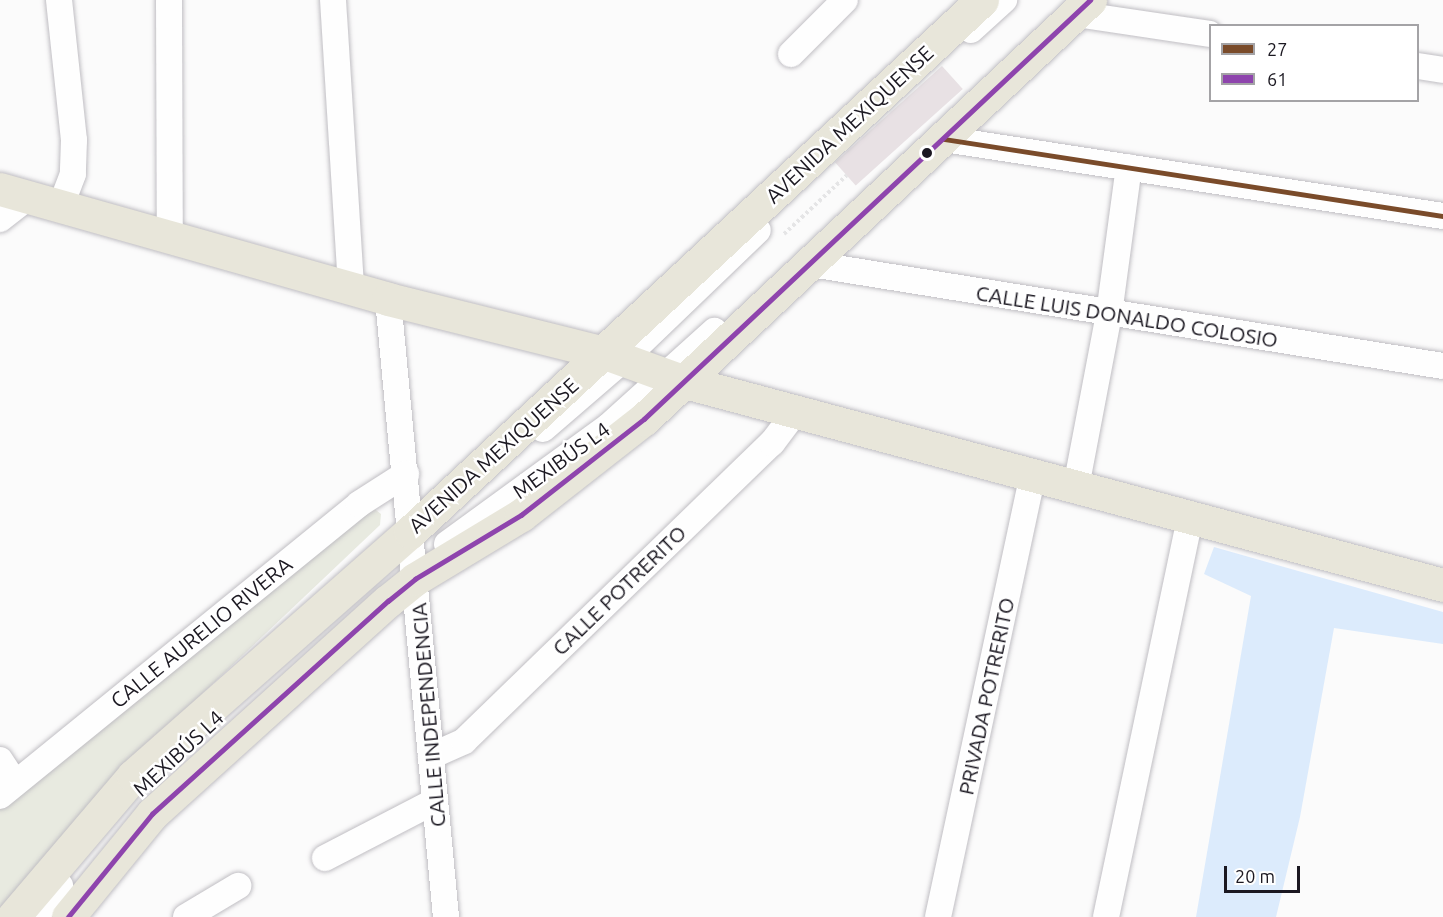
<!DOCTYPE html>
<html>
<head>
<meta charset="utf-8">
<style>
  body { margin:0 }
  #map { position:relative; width:1443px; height:917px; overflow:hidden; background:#fbfbfb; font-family:Ubuntu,sans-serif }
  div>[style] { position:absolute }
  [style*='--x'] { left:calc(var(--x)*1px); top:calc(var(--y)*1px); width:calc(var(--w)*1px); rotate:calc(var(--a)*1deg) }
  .green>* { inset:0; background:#e8eae0 }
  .water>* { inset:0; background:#dcebfc }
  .building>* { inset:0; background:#e8e1e4; transform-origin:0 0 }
  .path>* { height:4px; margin-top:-2px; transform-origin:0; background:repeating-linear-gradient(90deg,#e5e5e6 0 3px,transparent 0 6px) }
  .roads { filter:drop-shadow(0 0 2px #c0bec3) drop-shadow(0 0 2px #c0bec3) }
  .minor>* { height:26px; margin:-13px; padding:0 13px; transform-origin:13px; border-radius:13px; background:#fefefe }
  .major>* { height:33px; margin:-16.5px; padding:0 16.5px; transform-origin:16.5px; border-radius:16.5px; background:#e8e6da }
  .bus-1>* { height:4.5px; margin:-2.25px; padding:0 2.25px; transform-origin:2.25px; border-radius:2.25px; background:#7a4b2a }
  .bus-2>* { height:4.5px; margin:-2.25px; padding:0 2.25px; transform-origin:2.25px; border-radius:2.25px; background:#8e44ad }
  .dots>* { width:16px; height:16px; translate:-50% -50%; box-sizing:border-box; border:3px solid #fff; border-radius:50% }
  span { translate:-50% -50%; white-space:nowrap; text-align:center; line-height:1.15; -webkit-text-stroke:5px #fff; paint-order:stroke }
  .street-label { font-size:21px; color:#1b1821 }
  .legend { position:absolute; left:1209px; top:24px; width:210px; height:78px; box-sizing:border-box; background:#fff; border:2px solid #a4a3a6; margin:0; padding:8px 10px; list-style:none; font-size:18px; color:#1b1821 }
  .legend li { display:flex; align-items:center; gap:12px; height:30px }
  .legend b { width:30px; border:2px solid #a4a3a6 }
  .scale { position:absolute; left:1224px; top:866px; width:76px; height:27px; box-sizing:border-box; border:3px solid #1b1821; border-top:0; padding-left:8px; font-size:18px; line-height:21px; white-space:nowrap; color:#1b1821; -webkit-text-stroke:4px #fff; paint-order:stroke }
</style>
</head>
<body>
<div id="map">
  <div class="green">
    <div style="clip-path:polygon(372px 507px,381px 514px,380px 525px,127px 765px,0 913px,0 809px,191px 646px)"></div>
  </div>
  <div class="water">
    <div style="clip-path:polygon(1214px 547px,1443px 612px,1443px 644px,1334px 628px,1300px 817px,1276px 917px,1196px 917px,1251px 596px,1204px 574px)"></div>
  </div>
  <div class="building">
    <div style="left:942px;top:66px;width:31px;height:144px;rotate:48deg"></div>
  </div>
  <div class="path">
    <div style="--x:784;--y:234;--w:86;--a:-43.1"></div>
  </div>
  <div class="roads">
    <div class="minor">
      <div style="--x:59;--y:0;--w:141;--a:83.9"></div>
      <div style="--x:74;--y:140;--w:34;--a:92"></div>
      <div style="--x:73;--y:174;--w:34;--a:111"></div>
      <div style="--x:169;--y:0;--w:237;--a:89.8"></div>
      <div style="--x:333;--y:0;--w:289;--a:86.4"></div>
      <div style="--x:1076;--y:14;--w:135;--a:8.5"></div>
      <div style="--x:971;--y:30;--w:45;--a:-42.3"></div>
      <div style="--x:791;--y:54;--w:76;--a:-45"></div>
      <div style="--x:1418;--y:66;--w:25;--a:9"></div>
      <div style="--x:944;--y:139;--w:505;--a:8.77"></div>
      <div style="--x:0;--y:219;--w:37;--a:-38"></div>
      <div style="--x:811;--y:264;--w:640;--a:9.17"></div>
      <div style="--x:388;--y:299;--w:621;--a:84.64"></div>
      <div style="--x:543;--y:429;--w:106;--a:-40.8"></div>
      <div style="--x:623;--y:360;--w:187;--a:-43.9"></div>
      <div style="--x:1076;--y:487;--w:176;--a:-79.2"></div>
      <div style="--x:1109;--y:314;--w:148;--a:-82.3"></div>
      <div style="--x:447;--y:544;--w:200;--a:-36.1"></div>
      <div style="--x:609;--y:426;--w:142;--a:-42.1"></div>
      <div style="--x:431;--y:756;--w:36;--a:-24"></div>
      <div style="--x:464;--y:741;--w:429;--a:-44.1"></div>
      <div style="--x:772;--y:443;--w:40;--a:-53"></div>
      <div style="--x:0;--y:760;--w:27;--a:57"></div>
      <div style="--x:0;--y:796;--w:463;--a:-39.1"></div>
      <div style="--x:359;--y:504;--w:56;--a:-32.6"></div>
      <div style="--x:325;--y:858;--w:124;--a:-27.4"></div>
      <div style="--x:35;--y:917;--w:40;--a:-51"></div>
      <div style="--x:186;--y:917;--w:61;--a:-30.8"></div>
      <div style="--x:938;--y:917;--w:452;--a:-77.9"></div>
      <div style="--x:1106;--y:917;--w:408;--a:-78.1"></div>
    </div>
    <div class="major">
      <div style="--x:0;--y:189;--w:403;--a:15.8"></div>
      <div style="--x:388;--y:299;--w:224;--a:14"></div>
      <div style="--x:605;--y:353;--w:85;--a:19.9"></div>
      <div style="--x:685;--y:382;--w:785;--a:14.99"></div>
      <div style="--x:13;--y:917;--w:185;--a:-49.6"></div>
      <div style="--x:133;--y:776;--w:369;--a:-41.4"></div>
      <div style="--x:410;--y:532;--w:781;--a:-42.92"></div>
      <div style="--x:68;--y:917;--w:133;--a:-50.8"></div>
      <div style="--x:152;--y:814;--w:318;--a:-42.1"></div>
      <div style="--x:388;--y:601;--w:35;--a:-39"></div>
      <div style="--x:415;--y:579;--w:124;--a:-31.1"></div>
      <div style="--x:521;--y:515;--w:156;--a:-38"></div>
      <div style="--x:644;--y:419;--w:612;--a:-43.21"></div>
    </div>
  </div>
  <div class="bus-1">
    <div style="--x:944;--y:139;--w:505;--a:8.77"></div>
  </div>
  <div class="bus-2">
    <div style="--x:68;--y:917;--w:133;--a:-50.8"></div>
    <div style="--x:152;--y:814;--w:318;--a:-42.1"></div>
    <div style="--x:388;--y:601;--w:35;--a:-39"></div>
    <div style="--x:415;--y:579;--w:124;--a:-31.1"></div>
    <div style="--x:521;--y:515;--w:156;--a:-38"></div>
    <div style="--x:644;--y:419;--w:612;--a:-43.21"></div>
  </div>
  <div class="dots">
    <div style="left:927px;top:153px;background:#1b1821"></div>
  </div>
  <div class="street-label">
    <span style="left:849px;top:124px;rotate:-43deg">AVENIDA MEXIQUENSE</span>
    <span style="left:1127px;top:316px;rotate:9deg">CALLE LUIS DONALDO COLOSIO</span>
    <span style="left:493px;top:455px;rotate:-42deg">AVENIDA MEXIQUENSE</span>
    <span style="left:561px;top:460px;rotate:-36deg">MEXIBÚS L4</span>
    <span style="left:619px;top:590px;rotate:-44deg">CALLE POTRERITO</span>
    <span style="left:201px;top:632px;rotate:-39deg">CALLE AURELIO RIVERA</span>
    <span style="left:986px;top:696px;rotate:-78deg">PRIVADA POTRERITO</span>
    <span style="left:428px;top:715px;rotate:-95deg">CALLE INDEPENDENCIA</span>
    <span style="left:178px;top:753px;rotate:-43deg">MEXIBÚS L4</span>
  </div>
  <ul class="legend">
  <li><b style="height:8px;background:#7a4b2a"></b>27</li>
  <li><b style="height:8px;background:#8e44ad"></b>61</li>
  </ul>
  <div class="scale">20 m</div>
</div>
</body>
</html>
